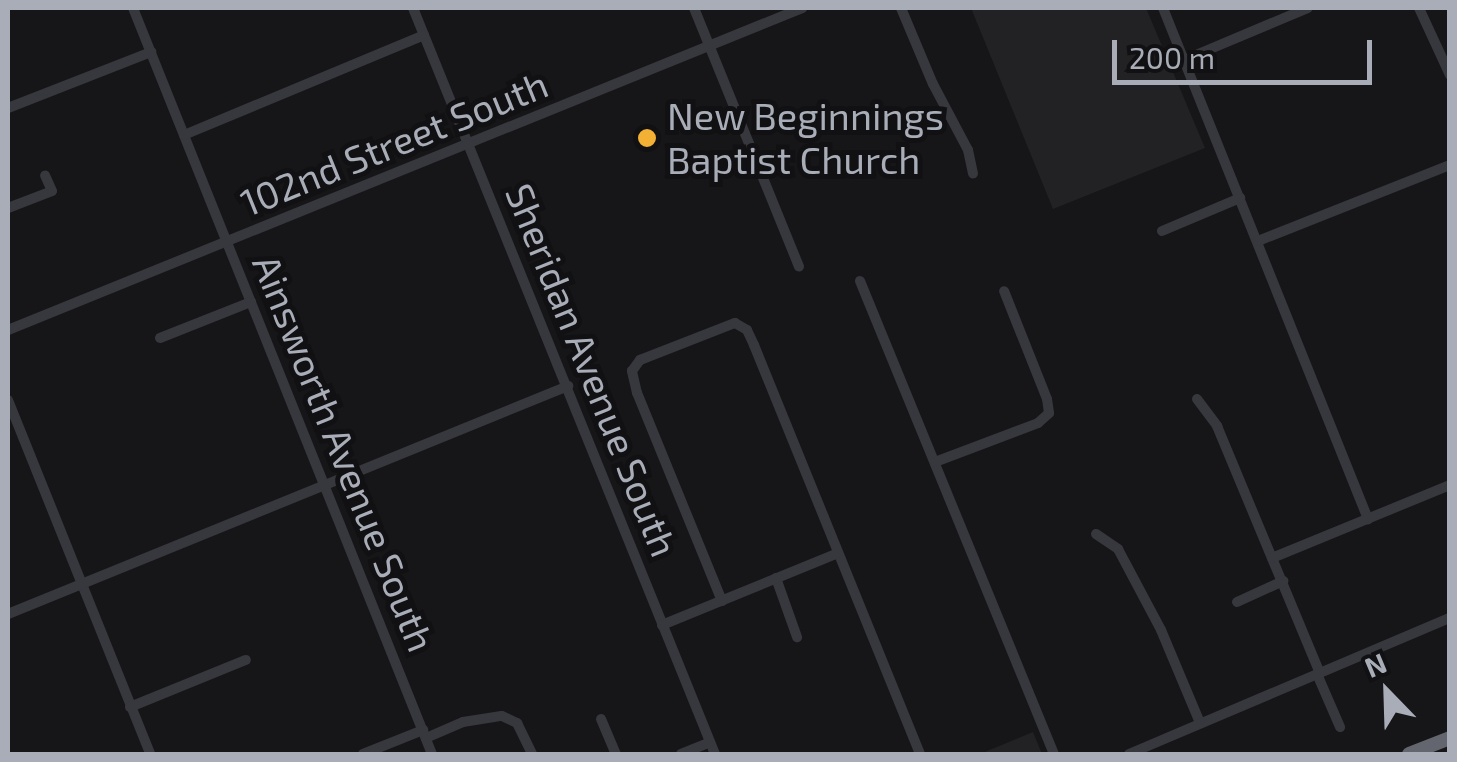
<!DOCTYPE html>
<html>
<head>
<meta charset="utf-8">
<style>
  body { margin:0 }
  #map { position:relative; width:1457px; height:762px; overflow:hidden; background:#161618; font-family:"Exo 2",sans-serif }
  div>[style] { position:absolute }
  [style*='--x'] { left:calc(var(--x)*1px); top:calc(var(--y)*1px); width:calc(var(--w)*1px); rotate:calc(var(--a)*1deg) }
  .built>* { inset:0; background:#222225 }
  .minor>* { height:10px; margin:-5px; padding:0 5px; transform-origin:5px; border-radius:5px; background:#37383d }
  .highway>* { height:14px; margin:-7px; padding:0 7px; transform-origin:7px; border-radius:7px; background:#63666e }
  .dots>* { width:28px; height:28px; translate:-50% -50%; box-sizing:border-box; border:5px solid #111113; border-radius:50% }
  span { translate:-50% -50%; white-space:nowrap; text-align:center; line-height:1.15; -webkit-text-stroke:10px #111113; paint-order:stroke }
  .poi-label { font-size:38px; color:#a8adb8 }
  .left { translate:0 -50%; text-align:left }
  .street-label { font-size:38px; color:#a8adb8 }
  .frame { position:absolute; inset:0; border:10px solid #a8adb8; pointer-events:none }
  .north { position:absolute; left:1337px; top:642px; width:100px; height:100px; -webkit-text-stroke:8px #111113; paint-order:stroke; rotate:337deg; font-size:28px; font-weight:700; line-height:40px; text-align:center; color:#a8adb8 }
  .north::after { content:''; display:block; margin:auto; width:35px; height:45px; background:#a8adb8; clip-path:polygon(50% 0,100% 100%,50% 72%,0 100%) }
  .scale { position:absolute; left:1112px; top:40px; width:260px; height:45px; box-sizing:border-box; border:5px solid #a8adb8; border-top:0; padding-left:12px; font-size:30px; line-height:35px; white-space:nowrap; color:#a8adb8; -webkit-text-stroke:8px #111113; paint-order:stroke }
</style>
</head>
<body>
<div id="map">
  <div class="built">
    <div style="clip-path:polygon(971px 8px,1146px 8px,1205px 148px,1053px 209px)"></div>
    <div style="clip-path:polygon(1033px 732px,1042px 754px,980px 754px)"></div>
  </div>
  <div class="minor">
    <div style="--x:133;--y:8;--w:804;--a:68.16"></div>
    <div style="--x:413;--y:8;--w:805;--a:67.96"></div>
    <div style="--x:694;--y:8;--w:279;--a:67.9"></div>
    <div style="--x:901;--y:8;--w:82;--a:67.2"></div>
    <div style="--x:933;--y:84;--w:75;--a:62.1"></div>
    <div style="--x:968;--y:150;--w:24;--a:78"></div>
    <div style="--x:1163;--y:8;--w:551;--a:68.14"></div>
    <div style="--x:1419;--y:8;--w:74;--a:65.2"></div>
    <div style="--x:1184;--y:60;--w:134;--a:-22.8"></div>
    <div style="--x:8;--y:108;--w:154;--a:-21.4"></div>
    <div style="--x:184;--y:135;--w:260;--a:-22.6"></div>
    <div style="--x:8;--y:208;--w:47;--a:-21.1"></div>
    <div style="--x:52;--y:191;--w:17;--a:-114"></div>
    <div style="--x:1162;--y:231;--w:85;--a:-22.9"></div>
    <div style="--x:1258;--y:241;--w:206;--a:-21.6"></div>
    <div style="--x:860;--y:281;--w:511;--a:67.7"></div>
    <div style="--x:8;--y:330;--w:857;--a:-22.07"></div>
    <div style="--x:160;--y:338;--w:98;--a:-21.6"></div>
    <div style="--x:1197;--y:399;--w:34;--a:53"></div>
    <div style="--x:1217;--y:426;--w:268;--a:67.4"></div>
    <div style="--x:8;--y:400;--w:381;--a:68.1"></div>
    <div style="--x:935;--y:462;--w:110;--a:-20.7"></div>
    <div style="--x:1038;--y:423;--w:15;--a:-42"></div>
    <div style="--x:1049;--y:413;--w:14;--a:-98"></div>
    <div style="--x:1047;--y:399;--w:116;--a:-111.7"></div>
    <div style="--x:1096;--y:534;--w:27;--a:34"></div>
    <div style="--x:1118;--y:549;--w:92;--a:62"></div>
    <div style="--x:1161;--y:630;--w:101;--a:67.2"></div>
    <div style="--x:1272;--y:558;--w:192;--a:-22.3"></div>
    <div style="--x:776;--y:578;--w:63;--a:70.4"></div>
    <div style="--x:722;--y:601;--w:225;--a:-112.2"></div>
    <div style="--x:637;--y:393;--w:23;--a:-103"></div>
    <div style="--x:632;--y:371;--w:14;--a:-54"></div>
    <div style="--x:640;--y:360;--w:102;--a:-21.3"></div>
    <div style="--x:735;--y:323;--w:14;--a:30"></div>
    <div style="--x:747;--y:330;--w:17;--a:65"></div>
    <div style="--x:754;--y:345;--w:441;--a:67.9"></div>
    <div style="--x:1237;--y:602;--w:51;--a:-24.5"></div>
    <div style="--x:8;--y:614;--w:605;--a:-22.15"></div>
    <div style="--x:662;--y:625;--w:190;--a:-22.2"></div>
    <div style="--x:1317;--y:674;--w:58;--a:66.5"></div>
    <div style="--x:130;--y:707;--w:125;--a:-22.1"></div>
    <div style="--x:601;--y:719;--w:38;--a:67"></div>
    <div style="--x:426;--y:738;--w:40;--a:-23.4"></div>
    <div style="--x:463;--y:722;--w:39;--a:-9"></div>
    <div style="--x:502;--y:716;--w:17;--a:25"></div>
    <div style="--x:517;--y:723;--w:34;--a:64"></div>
    <div style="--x:363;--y:754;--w:65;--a:-21.8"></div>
    <div style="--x:681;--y:754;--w:31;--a:-22"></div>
    <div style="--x:1129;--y:754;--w:349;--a:-23"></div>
  </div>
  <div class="highway">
    <div style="--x:1409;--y:754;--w:44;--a:-21.3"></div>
  </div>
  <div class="dots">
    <div style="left:647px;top:138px;background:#f2b134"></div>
  </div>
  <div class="poi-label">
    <span class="left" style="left:667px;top:138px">New Beginnings<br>Baptist Church</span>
  </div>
  <div class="street-label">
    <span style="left:394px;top:143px;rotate:-22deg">102nd Street South</span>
    <span style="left:592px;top:370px;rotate:68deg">Sheridan Avenue South</span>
    <span style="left:344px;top:453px;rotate:68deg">Ainsworth Avenue South</span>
  </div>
  <div class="frame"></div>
  <div class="north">N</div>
  <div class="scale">200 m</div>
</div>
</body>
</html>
